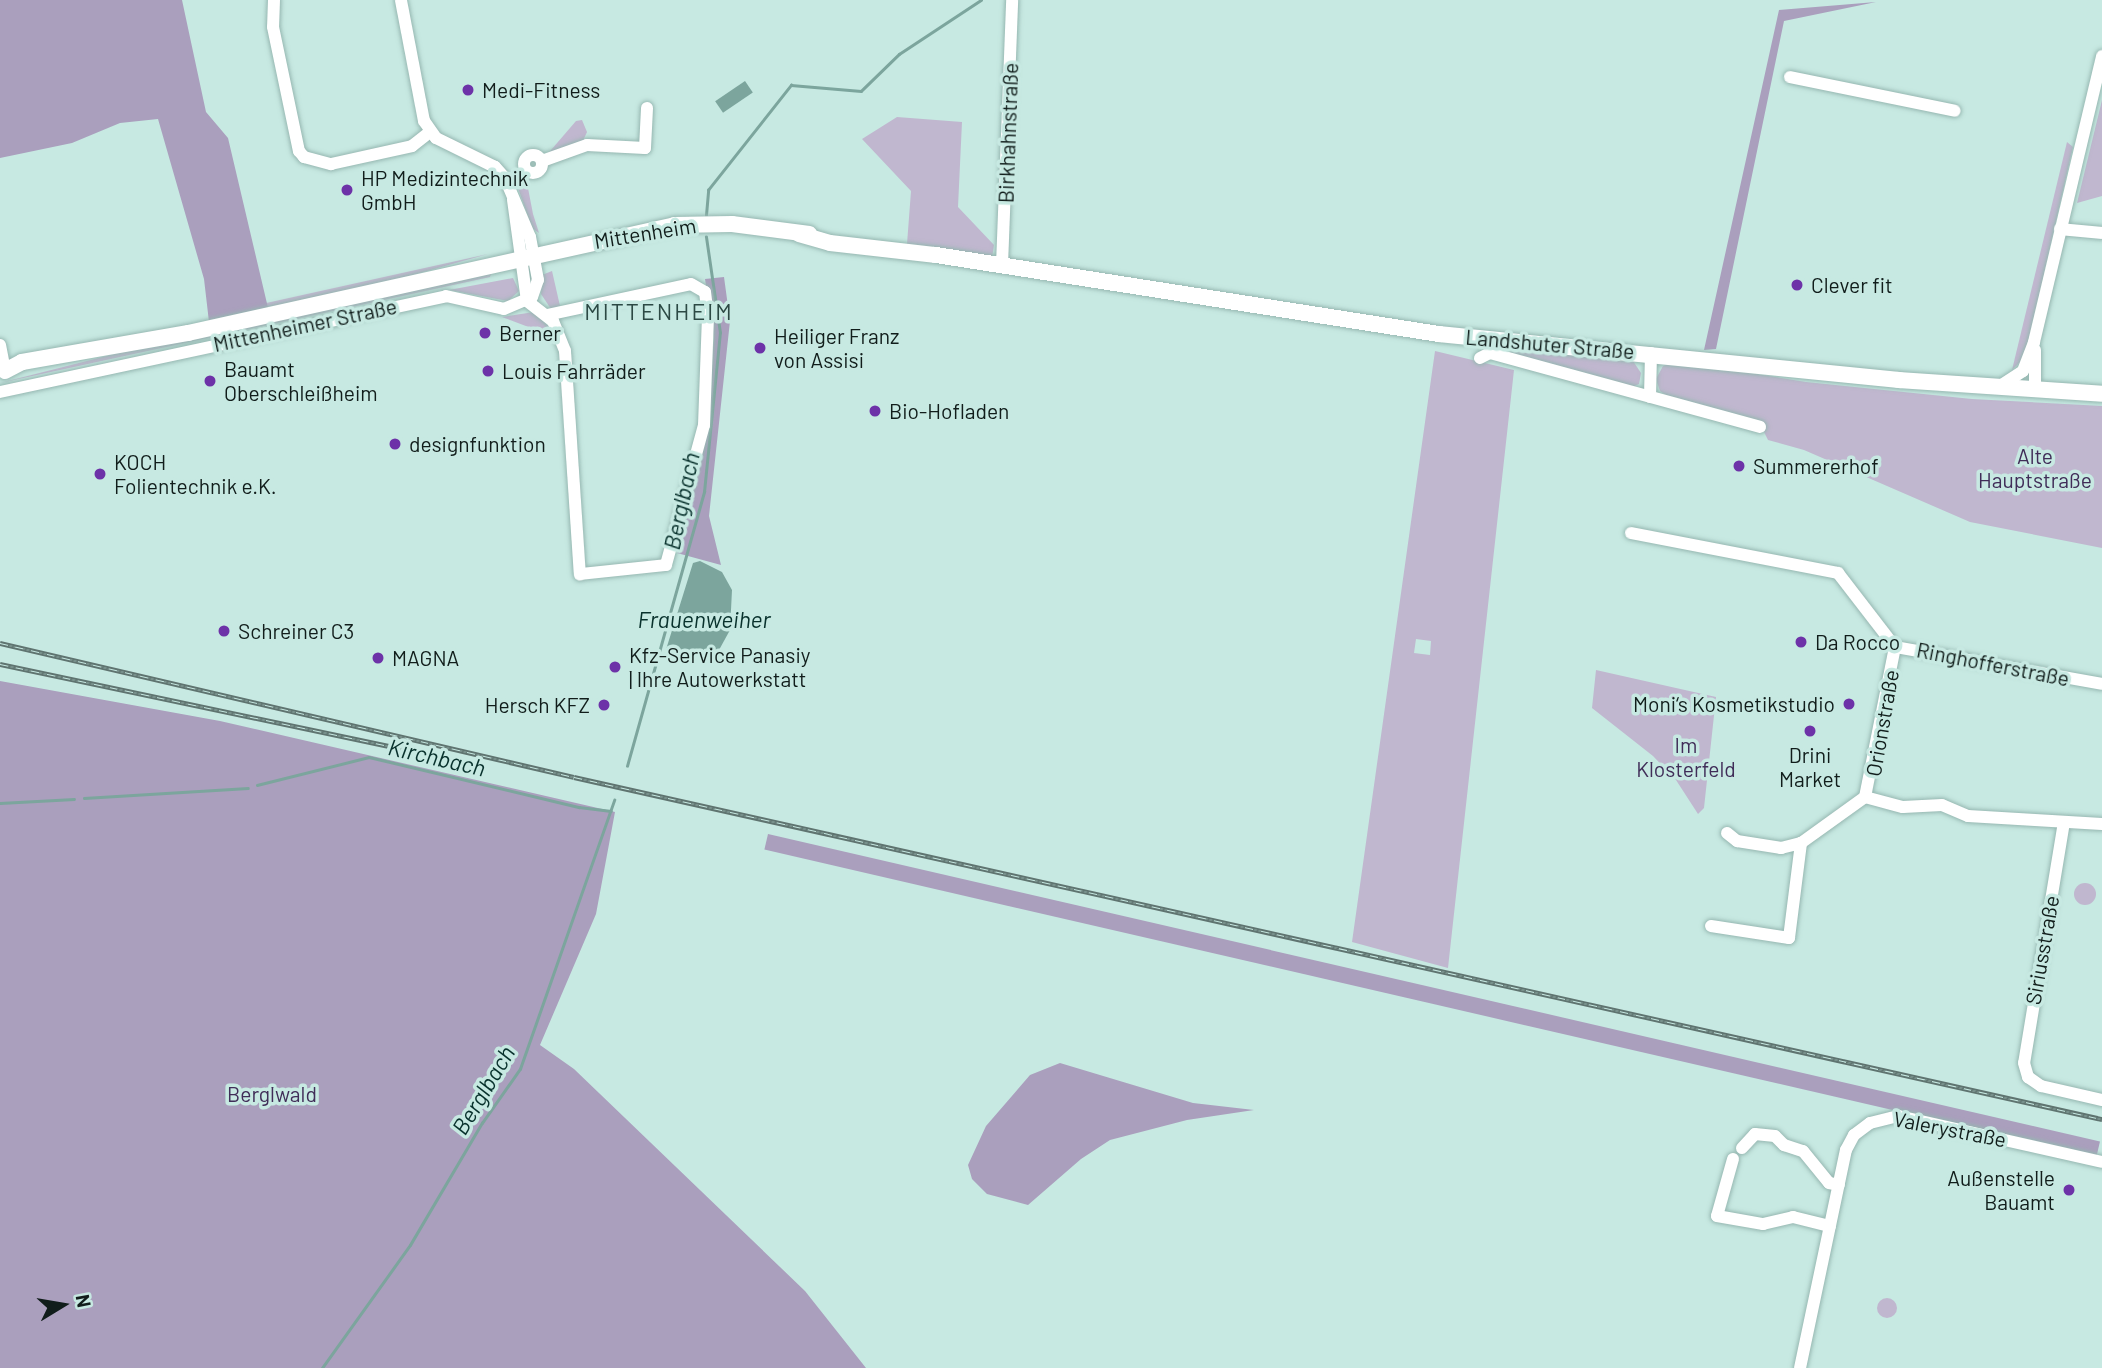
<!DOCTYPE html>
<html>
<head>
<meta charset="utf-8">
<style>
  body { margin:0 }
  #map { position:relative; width:2102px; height:1368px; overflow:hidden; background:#c7e9e2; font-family:Barlow,sans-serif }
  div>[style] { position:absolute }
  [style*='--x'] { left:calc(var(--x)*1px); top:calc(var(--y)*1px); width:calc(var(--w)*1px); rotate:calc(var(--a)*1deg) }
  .green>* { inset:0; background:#c0b7cf }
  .round { border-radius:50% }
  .forest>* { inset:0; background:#aa9fbd; transform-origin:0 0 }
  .water>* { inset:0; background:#7ca59d; transform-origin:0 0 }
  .stream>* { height:2.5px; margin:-1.25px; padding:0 1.25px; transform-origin:1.25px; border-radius:1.25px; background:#7ca59d }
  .roads { filter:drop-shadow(0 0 2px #96b7b1) drop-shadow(0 0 2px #96b7b1) }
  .minor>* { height:12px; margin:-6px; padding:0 6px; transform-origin:6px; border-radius:6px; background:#fff }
  .minor>.ring { margin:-6px; padding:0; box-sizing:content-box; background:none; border:12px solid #fff; border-radius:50% }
  .secondary>* { height:16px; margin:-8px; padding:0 8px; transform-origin:8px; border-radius:8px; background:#fff }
  .rail>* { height:5px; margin-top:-2.5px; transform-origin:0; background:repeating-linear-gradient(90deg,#c7e9e2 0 8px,#5f7470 0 16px); box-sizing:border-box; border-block:2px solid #5f7470 }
  .dots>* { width:19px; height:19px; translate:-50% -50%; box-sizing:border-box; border:4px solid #c7e9e2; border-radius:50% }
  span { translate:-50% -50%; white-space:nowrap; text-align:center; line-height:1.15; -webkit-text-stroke:7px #c7e9e2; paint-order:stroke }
  .poi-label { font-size:21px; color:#111d1b }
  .left { translate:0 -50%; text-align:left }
  .right { translate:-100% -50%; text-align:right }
  .street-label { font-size:21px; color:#111d1b }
  .park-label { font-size:21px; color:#402d58 }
  .neighbourhood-label { font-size:23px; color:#2c4944; letter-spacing:2px }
  .water-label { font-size:23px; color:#08312c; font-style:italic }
  .north { position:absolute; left:28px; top:1270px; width:70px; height:70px; -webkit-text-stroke:5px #c7e9e2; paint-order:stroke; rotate:79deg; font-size:19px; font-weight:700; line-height:28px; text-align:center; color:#111d1b }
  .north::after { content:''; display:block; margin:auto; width:24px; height:32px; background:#111d1b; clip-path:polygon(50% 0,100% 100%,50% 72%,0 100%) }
</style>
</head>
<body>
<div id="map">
  <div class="green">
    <div style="clip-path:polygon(2102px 100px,2102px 196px,2077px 203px)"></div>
    <div style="clip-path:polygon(897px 117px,962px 122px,958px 207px,994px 245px,992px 258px,907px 244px,911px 191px,862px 139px)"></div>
    <div style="clip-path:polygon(582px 120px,587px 132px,582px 143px,545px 157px,576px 121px)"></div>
    <div style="clip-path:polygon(2067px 142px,2073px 147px,2025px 357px,2012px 370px)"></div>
    <div style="clip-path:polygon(527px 183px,533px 214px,539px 233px,532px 228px,518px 188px)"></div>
    <div style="clip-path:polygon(488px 254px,352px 292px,238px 312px,248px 307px)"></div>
    <div style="clip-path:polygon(552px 271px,560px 306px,551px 309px,541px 294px,542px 275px)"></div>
    <div style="clip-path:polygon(492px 272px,490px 277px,0 383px,142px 347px)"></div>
    <div style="clip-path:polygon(513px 278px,519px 291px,508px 301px,449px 290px)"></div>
    <div style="clip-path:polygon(534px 312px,549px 327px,546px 339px,547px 334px,502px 317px)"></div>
    <div style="clip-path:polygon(1505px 347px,1633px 361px,1641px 373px,1639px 384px,1630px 388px,1502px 353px)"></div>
    <div style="clip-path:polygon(evenodd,1435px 351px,1514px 370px,1448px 968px,1352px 942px,1435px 351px,1416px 639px,1431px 641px,1430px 655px,1414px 653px,1416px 639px)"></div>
    <div style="clip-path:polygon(1677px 361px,1806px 382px,1972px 399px,2102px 406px,2102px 548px,1970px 522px,1804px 450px,1768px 440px,1759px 422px,1670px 398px,1660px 391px,1656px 379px,1663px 366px)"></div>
    <div style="clip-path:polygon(1596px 670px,1716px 697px,1704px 808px,1698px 814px,1676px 780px,1653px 756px,1592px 708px)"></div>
    <div class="round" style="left:2074px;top:883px;width:22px;height:22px"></div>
    <div class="round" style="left:1877px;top:1298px;width:20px;height:20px"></div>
  </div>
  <div class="forest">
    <div style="clip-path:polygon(0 0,182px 0,206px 112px,228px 138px,269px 312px,209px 322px,204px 279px,158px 119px,120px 123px,72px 143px,0 158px)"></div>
    <div style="clip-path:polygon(1876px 2px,1784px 21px,1716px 349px,1704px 350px,1779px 10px)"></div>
    <div style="clip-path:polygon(724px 277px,730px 321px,709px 516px,721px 565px,677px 553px,706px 425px,714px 338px,705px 279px)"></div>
    <div style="clip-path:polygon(0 681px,220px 721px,615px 812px,596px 914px,540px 1045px,574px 1069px,805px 1291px,866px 1368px,0 1368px)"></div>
    <div style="left:768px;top:834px;width:1367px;height:16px;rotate:13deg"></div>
    <div style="clip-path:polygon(1060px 1063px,1193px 1103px,1254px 1110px,1187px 1120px,1110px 1140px,1081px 1159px,1028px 1205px,987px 1194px,972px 1179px,968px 1165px,986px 1126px,1030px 1075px)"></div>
  </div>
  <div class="water">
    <div style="left:745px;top:81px;width:14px;height:36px;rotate:56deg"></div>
    <div style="clip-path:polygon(700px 561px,722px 572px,732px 590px,730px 630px,719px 650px,687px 652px,672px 663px,664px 656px,693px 563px)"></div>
  </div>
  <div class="stream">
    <div style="--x:706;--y:215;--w:25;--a:-85"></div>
    <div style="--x:708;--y:190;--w:134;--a:-51.7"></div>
    <div style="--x:791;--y:85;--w:70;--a:4.9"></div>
    <div style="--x:861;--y:91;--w:53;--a:-44.2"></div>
    <div style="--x:899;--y:54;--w:98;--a:-33.4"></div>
    <div style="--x:627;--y:766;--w:285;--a:-74.3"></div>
    <div style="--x:704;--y:492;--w:160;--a:-84.3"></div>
    <div style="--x:720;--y:333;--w:97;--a:-98.3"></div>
    <div style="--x:257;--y:785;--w:115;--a:-14"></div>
    <div style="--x:369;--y:757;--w:216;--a:13.4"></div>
    <div style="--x:579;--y:807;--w:32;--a:7"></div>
    <div style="--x:84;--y:798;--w:164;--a:-3.5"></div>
    <div style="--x:0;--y:803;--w:74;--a:-3.1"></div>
    <div style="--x:322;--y:1368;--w:151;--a:-54.4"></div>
    <div style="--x:410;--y:1245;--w:142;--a:-59.5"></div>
    <div style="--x:482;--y:1123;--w:66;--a:-54.9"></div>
    <div style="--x:520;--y:1069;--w:285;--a:-70.7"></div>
  </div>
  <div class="roads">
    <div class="minor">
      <div style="--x:274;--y:0;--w:27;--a:92"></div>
      <div style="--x:273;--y:27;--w:127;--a:78.2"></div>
      <div style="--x:299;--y:151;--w:8;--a:50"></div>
      <div style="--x:304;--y:157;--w:28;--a:15"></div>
      <div style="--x:331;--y:164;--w:83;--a:-12.5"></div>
      <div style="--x:412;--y:146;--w:23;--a:-38"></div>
      <div style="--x:1790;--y:77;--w:168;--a:11.6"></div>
      <div class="ring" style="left:524px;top:155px;width:6px;height:6px"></div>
      <div style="--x:542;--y:161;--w:48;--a:-19.6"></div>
      <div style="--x:587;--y:145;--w:58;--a:3"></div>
      <div style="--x:645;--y:148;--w:40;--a:-87.1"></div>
      <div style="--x:513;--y:200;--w:102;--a:82.1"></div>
      <div style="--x:2060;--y:229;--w:42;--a:5.4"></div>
      <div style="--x:1002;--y:265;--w:265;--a:-87.8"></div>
      <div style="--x:527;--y:301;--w:33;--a:38"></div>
      <div style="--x:553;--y:321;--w:32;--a:68"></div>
      <div style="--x:565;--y:351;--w:224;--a:86.2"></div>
      <div style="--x:547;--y:315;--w:147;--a:-12.1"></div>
      <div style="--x:691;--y:284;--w:16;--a:30"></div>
      <div style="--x:705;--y:292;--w:24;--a:83"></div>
      <div style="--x:708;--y:316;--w:109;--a:92.1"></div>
      <div style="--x:704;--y:425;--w:145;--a:105.2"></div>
      <div style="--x:666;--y:565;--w:86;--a:174"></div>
      <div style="--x:0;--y:345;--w:26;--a:79"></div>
      <div style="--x:2035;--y:350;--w:39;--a:90"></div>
      <div style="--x:1480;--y:358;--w:11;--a:-27"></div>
      <div style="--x:1490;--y:353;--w:280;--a:15.3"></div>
      <div style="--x:2000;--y:386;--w:27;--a:-33"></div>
      <div style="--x:2023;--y:371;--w:31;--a:-69"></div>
      <div style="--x:2034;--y:342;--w:294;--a:-76.6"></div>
      <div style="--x:0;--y:392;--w:456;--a:-12.1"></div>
      <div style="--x:446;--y:296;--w:59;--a:12.6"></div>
      <div style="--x:504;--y:309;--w:30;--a:-23"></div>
      <div style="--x:532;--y:297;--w:18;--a:-71"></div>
      <div style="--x:538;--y:280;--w:44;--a:-100.5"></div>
      <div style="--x:530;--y:237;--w:64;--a:-113"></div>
      <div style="--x:505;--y:178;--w:15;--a:-132"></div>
      <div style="--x:495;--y:167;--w:66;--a:-153.8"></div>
      <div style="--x:436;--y:138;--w:21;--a:-125"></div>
      <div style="--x:424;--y:121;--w:123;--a:-100.8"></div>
      <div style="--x:1650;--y:397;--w:44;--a:-88.7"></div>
      <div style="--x:1631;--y:533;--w:211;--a:10.9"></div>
      <div style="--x:1838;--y:573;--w:93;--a:52.4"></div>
      <div style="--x:1895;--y:647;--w:210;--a:10.1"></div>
      <div style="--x:1865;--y:797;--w:39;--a:15"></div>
      <div style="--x:1903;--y:807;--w:39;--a:-3"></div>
      <div style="--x:1942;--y:805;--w:28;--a:23"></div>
      <div style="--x:1968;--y:816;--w:134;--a:3.4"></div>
      <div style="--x:2064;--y:822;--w:244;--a:99.4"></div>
      <div style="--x:2024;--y:1063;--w:15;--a:74"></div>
      <div style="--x:2028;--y:1077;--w:16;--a:35"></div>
      <div style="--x:2041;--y:1086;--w:63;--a:12.9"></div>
      <div style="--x:1727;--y:833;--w:13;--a:39"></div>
      <div style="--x:1737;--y:841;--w:45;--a:9"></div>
      <div style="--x:1781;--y:848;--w:21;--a:-14"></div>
      <div style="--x:1801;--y:843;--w:79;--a:-35.7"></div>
      <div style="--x:1865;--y:797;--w:153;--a:-78.7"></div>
      <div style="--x:1711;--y:926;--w:79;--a:8.7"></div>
      <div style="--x:1789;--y:938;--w:96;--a:-82.8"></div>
      <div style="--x:1742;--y:1148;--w:19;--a:-47"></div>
      <div style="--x:1755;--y:1134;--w:20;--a:6"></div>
      <div style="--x:1775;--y:1136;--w:13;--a:45"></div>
      <div style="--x:1784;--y:1145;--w:20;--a:18"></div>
      <div style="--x:1803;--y:1151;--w:41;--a:50.9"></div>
      <div style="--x:1829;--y:1183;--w:10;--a:11"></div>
      <div style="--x:1733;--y:1159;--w:59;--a:105.7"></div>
      <div style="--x:1717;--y:1216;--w:47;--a:9.9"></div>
      <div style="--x:1763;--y:1224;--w:31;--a:-13"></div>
      <div style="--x:1793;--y:1217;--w:38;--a:14"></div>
      <div style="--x:1800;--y:1368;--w:223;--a:-78.1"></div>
      <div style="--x:1846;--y:1150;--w:17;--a:-62"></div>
      <div style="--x:1854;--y:1135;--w:20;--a:-37"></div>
      <div style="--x:1870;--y:1123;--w:29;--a:-14"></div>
      <div style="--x:1898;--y:1116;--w:209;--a:12.7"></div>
    </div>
    <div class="secondary">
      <div style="--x:799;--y:234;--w:32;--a:16"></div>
      <div style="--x:830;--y:243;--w:107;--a:6.5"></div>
      <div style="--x:936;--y:255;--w:509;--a:8.93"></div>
      <div style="--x:1439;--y:334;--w:462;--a:5.7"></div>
      <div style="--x:1899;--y:380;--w:203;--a:3.9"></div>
      <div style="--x:5;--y:371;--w:19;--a:-28"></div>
      <div style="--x:22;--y:362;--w:169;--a:-9.9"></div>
      <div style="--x:188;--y:333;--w:498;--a:-12.5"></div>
      <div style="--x:674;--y:225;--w:58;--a:-1"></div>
      <div style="--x:732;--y:224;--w:78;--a:7.4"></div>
    </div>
  </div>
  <div class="rail">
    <div style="--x:0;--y:643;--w:589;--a:13.14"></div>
    <div style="--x:574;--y:777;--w:1566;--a:12.62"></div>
    <div style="--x:0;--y:664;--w:423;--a:11.9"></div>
  </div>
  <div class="dots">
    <div style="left:468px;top:90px;background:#6d32a8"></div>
    <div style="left:347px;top:190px;background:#6d32a8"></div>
    <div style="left:1797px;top:285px;background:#6d32a8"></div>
    <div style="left:485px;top:333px;background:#6d32a8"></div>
    <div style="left:760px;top:348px;background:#6d32a8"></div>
    <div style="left:488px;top:371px;background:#6d32a8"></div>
    <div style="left:210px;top:381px;background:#6d32a8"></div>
    <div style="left:875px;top:411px;background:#6d32a8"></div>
    <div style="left:395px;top:444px;background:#6d32a8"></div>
    <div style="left:1739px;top:466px;background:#6d32a8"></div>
    <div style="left:100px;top:474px;background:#6d32a8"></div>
    <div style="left:224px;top:631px;background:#6d32a8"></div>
    <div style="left:1801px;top:642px;background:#6d32a8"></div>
    <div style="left:378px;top:658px;background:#6d32a8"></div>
    <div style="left:615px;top:667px;background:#6d32a8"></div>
    <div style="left:1849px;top:704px;background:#6d32a8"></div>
    <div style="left:604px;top:705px;background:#6d32a8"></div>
    <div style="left:1810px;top:731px;background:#6d32a8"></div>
    <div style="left:2069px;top:1190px;background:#6d32a8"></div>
  </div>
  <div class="poi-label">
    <span class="left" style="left:482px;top:90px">Medi-Fitness</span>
    <span class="left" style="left:361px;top:190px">HP Medizintechnik<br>GmbH</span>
    <span class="left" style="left:1811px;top:285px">Clever fit</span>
    <span class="left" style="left:499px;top:333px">Berner</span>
    <span class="left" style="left:774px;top:348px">Heiliger Franz<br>von Assisi</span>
    <span class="left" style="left:224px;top:381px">Bauamt<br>Oberschleißheim</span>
    <span class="left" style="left:502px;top:371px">Louis Fahrräder</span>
    <span class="left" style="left:889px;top:411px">Bio-Hofladen</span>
    <span class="left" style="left:409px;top:444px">designfunktion</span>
    <span class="left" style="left:114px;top:474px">KOCH<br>Folientechnik e.K.</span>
    <span class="left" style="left:1753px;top:466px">Summererhof</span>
    <span class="left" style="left:238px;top:631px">Schreiner C3</span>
    <span class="left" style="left:1815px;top:642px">Da Rocco</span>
    <span class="left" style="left:629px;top:667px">Kfz-Service Panasiy<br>| Ihre Autowerkstatt</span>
    <span class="left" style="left:392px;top:658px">MAGNA</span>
    <span class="right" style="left:1835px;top:704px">Moni‘s Kosmetikstudio</span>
    <span class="right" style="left:590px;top:705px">Hersch KFZ</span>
    <span style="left:1810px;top:767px">Drini<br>Market</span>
    <span class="right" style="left:2055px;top:1190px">Außenstelle<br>Bauamt</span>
  </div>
  <div class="street-label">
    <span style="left:1008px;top:133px;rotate:-88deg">Birkhahnstraße</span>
    <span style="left:645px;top:233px;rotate:-9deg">Mittenheim</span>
    <span style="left:305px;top:325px;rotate:-12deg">Mittenheimer Straße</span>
    <span style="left:1550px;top:344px;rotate:5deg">Landshuter Straße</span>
    <span style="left:1993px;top:664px;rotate:11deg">Ringhofferstraße</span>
    <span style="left:1882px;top:723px;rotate:-80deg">Orionstraße</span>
    <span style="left:2042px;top:950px;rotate:-80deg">Siriusstraße</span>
    <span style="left:1950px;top:1129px;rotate:11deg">Valerystraße</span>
  </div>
  <div class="park-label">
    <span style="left:2035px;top:468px">Alte<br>Hauptstraße</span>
    <span style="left:1686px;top:757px">Im<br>Klosterfeld</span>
    <span style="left:272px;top:1094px">Berglwald</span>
  </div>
  <div class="neighbourhood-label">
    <span style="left:659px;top:311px">MITTENHEIM</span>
  </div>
  <div class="water-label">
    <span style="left:681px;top:501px;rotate:-78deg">Berglbach</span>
    <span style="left:704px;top:619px">Frauenweiher</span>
    <span style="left:437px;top:757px;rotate:13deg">Kirchbach</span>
    <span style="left:483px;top:1090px;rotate:-59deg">Berglbach</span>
  </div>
  <div class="north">N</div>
</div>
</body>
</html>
